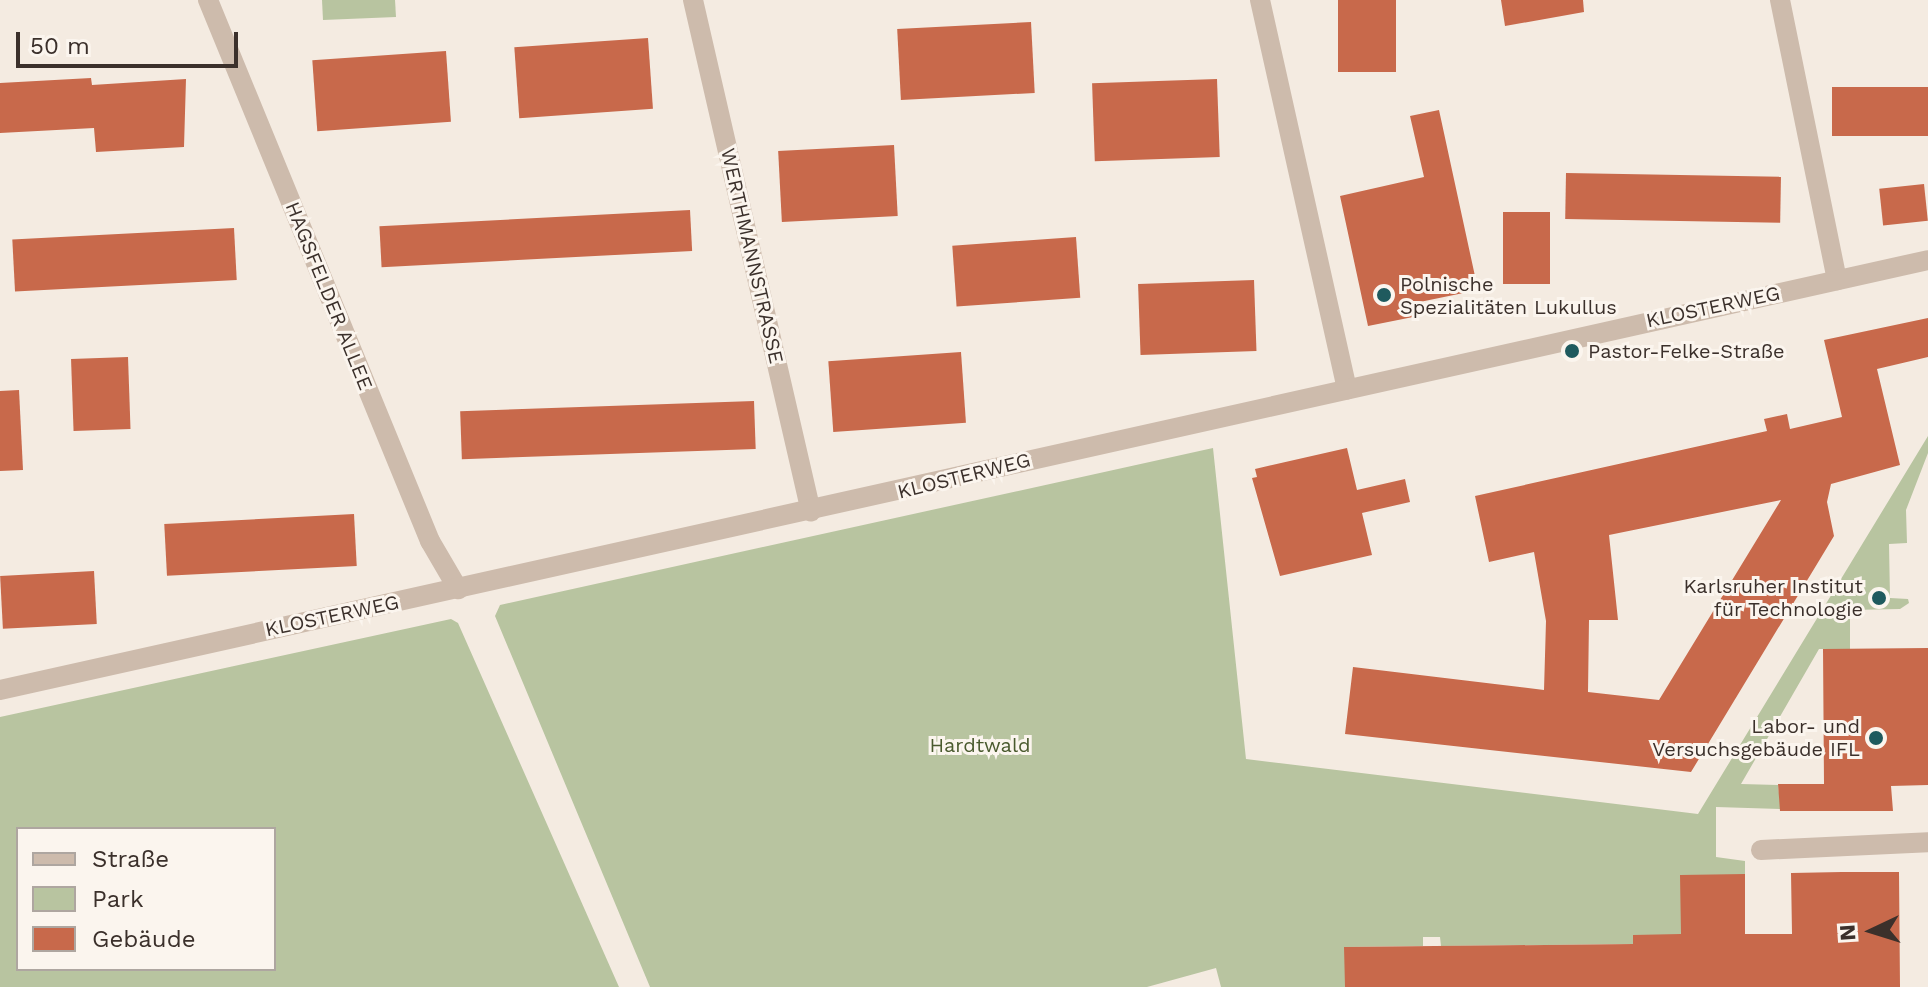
<!DOCTYPE html>
<html>
<head>
<meta charset="utf-8">
<style>
  body { margin:0 }
  #map { position:relative; width:1928px; height:987px; overflow:hidden; background:#f4ebe1; font-family:"Work Sans",sans-serif }
  div>[style] { position:absolute }
  [style*='--x'] { left:calc(var(--x)*1px); top:calc(var(--y)*1px); width:calc(var(--w)*1px); rotate:calc(var(--a)*1deg) }
  .green>* { inset:0; background:#b8c4a0 }
  .building>* { inset:0; background:#c8694b; transform-origin:0 0 }
  .minor>* { height:20px; margin:-10px; padding:0 10px; transform-origin:10px; border-radius:10px; background:#cdbbac }
  .dots>* { width:22px; height:22px; translate:-50% -50%; box-sizing:border-box; border:4px solid #fbf5ee; border-radius:50% }
  span { translate:-50% -50%; white-space:nowrap; text-align:center; line-height:1.15; -webkit-text-stroke:6px #fbf5ee; paint-order:stroke }
  .street-label { font-size:20px; color:#3b302b }
  .poi-label { font-size:20px; color:#3b302b }
  .left { translate:0 -50%; text-align:left }
  .right { translate:-100% -50%; text-align:right }
  .park-label { font-size:20px; color:#4a5a2e }
  .legend { position:absolute; left:16px; top:827px; width:260px; height:144px; box-sizing:border-box; background:#fbf5ee; border:2px solid #aea6a0; margin:0; padding:10px 14px; list-style:none; font-size:24px; color:#3b302b }
  .legend li { display:flex; align-items:center; gap:16px; height:40px }
  .legend b { width:40px; border:2px solid #aea6a0 }
  .north { position:absolute; left:1832px; top:891px; width:80px; height:80px; -webkit-text-stroke:6px #fbf5ee; paint-order:stroke; rotate:266deg; font-size:22px; font-weight:700; line-height:32px; text-align:center; color:#3b302b }
  .north::after { content:''; display:block; margin:auto; width:28px; height:36px; background:#3b302b; clip-path:polygon(50% 0,100% 100%,50% 72%,0 100%) }
  .scale { position:absolute; left:16px; top:32px; width:222px; height:36px; box-sizing:border-box; border:4px solid #3b302b; border-top:0; padding-left:10px; font-size:24px; line-height:28px; white-space:nowrap; color:#3b302b; -webkit-text-stroke:6px #fbf5ee; paint-order:stroke }
</style>
</head>
<body>
<div id="map">
  <div class="green">
    <div style="clip-path:polygon(322px 0,395px 0,396px 17px,323px 20px)"></div>
    <div style="clip-path:polygon(1928px 436px,1928px 453px,1906px 510px,1907px 543px,1889px 544px,1890px 598px,1908px 599px,1909px 603px,1900px 609px,1850px 610px,1850px 649px,1819px 649px,1741px 784px,1778px 785px,1781px 809px,1716px 807px,1716px 857px,1745px 861px,1745px 874px,1681px 944px,1667px 935px,1633px 935px,1633px 944px,1441px 946px,1440px 937px,1423px 937px,1423px 946px,1345px 947px,1345px 987px,1221px 987px,1216px 968px,1147px 987px,650px 987px,495px 616px,500px 605px,1213px 448px,1246px 759px,1698px 814px)"></div>
    <div style="clip-path:polygon(evenodd,451px 619px,458px 623px,619px 987px,0 987px,0 717px,451px 619px,18px 829px,274px 829px,274px 969px,18px 969px,18px 829px)"></div>
  </div>
  <div class="building">
    <div style="left:1338px;top:0;width:58px;height:72px"></div>
    <div style="clip-path:polygon(1501px 0,1583px 0,1584px 12px,1505px 26px)"></div>
    <div style="left:1031px;top:22px;width:71px;height:134px;rotate:87deg"></div>
    <div style="left:648px;top:38px;width:71px;height:134px;rotate:86deg"></div>
    <div style="left:446px;top:51px;width:71px;height:134px;rotate:86deg"></div>
    <div style="clip-path:polygon(91px 78px,92px 85px,186px 79px,184px 147px,96px 152px,94px 128px,0 133px,0 83px)"></div>
    <div style="left:1217px;top:79px;width:78px;height:125px;rotate:88deg"></div>
    <div style="left:1928px;top:87px;width:49px;height:96px;rotate:90deg"></div>
    <div style="clip-path:polygon(1439px 110px,1478px 290px,1410px 304px,1413px 317px,1368px 326px,1340px 196px,1424px 177px,1410px 116px)"></div>
    <div style="left:894px;top:145px;width:71px;height:116px;rotate:87deg"></div>
    <div style="left:1566px;top:173px;width:215px;height:46px;rotate:1deg"></div>
    <div style="left:1924px;top:184px;width:37px;height:45px;rotate:84deg"></div>
    <div style="left:690px;top:210px;width:41px;height:311px;rotate:87deg"></div>
    <div style="left:1503px;top:212px;width:47px;height:72px"></div>
    <div style="left:234px;top:228px;width:52px;height:222px;rotate:87deg"></div>
    <div style="left:1076px;top:237px;width:61px;height:124px;rotate:86deg"></div>
    <div style="left:1254px;top:280px;width:71px;height:116px;rotate:88deg"></div>
    <div style="clip-path:polygon(evenodd,1928px 318px,1928px 357px,1877px 369px,1900px 465px,1831px 484px,1827px 502px,1834px 536px,1691px 772px,1345px 734px,1353px 667px,1544px 690px,1546px 621px,1534px 552px,1489px 562px,1475px 496px,1767px 431px,1764px 419px,1787px 414px,1790px 429px,1842px 417px,1824px 340px,1928px 318px,1781px 500px,1659px 700px,1588px 692px,1589px 620px,1618px 620px,1609px 535px,1781px 500px)"></div>
    <div style="left:961px;top:352px;width:71px;height:133px;rotate:86deg"></div>
    <div style="left:128px;top:357px;width:72px;height:57px;rotate:88deg"></div>
    <div style="clip-path:polygon(19px 390px,23px 470px,0 471px,0 391px)"></div>
    <div style="left:754px;top:401px;width:48px;height:294px;rotate:88deg"></div>
    <div style="clip-path:polygon(1347px 448px,1357px 490px,1405px 479px,1410px 502px,1362px 513px,1372px 555px,1280px 576px,1252px 478px,1257px 477px,1255px 469px)"></div>
    <div style="left:354px;top:514px;width:52px;height:190px;rotate:87deg"></div>
    <div style="left:94px;top:571px;width:53px;height:94px;rotate:87deg"></div>
    <div style="clip-path:polygon(1928px 648px,1928px 785px,1891px 786px,1893px 811px,1780px 811px,1778px 784px,1824px 784px,1823px 649px)"></div>
    <div style="clip-path:polygon(1842px 872px,1899px 872px,1900px 987px,1345px 987px,1344px 947px,1633px 944px,1633px 935px,1681px 934px,1680px 875px,1745px 874px,1745px 934px,1792px 934px,1791px 873px)"></div>
  </div>
  <div class="minor">
    <div style="--x:208;--y:0;--w:585;--a:67.69"></div>
    <div style="--x:430;--y:541;--w:56;--a:59.7"></div>
    <div style="--x:693;--y:0;--w:525;--a:77.02"></div>
    <div style="--x:1260;--y:0;--w:399;--a:77.4"></div>
    <div style="--x:1780;--y:0;--w:286;--a:78.5"></div>
    <div style="--x:0;--y:690;--w:1975;--a:-12.57"></div>
    <div style="--x:1761;--y:850;--w:167;--a:-2.7"></div>
  </div>
  <div class="dots">
    <div style="left:1384px;top:295px;background:#1f5a5e"></div>
    <div style="left:1572px;top:351px;background:#1f5a5e"></div>
    <div style="left:1879px;top:598px;background:#1f5a5e"></div>
    <div style="left:1876px;top:738px;background:#1f5a5e"></div>
  </div>
  <div class="street-label">
    <span style="left:752px;top:256px;rotate:77deg">WERTHMANNSTRASSE</span>
    <span style="left:329px;top:296px;rotate:68deg">HAGSFELDER ALLEE</span>
    <span style="left:1713px;top:307px;rotate:-12deg">KLOSTERWEG</span>
    <span style="left:964px;top:476px;rotate:-14deg">KLOSTERWEG</span>
    <span style="left:332px;top:616px;rotate:-12deg">KLOSTERWEG</span>
  </div>
  <div class="poi-label">
    <span class="left" style="left:1400px;top:296px">Polnische<br>Spezialitäten Lukullus</span>
    <span class="left" style="left:1588px;top:351px">Pastor-Felke-Straße</span>
    <span class="right" style="left:1863px;top:598px">Karlsruher Institut<br>für Technologie</span>
    <span class="right" style="left:1860px;top:738px">Labor- und<br>Versuchsgebäude IFL</span>
  </div>
  <div class="park-label">
    <span style="left:980px;top:745px">Hardtwald</span>
  </div>
  <ul class="legend">
  <li><b style="height:10px;background:#cdbbac"></b>Straße</li>
  <li><b style="height:22px;background:#b8c4a0"></b>Park</li>
  <li><b style="height:22px;background:#c8694b"></b>Gebäude</li>
  </ul>
  <div class="north">N</div>
  <div class="scale">50 m</div>
</div>
</body>
</html>
